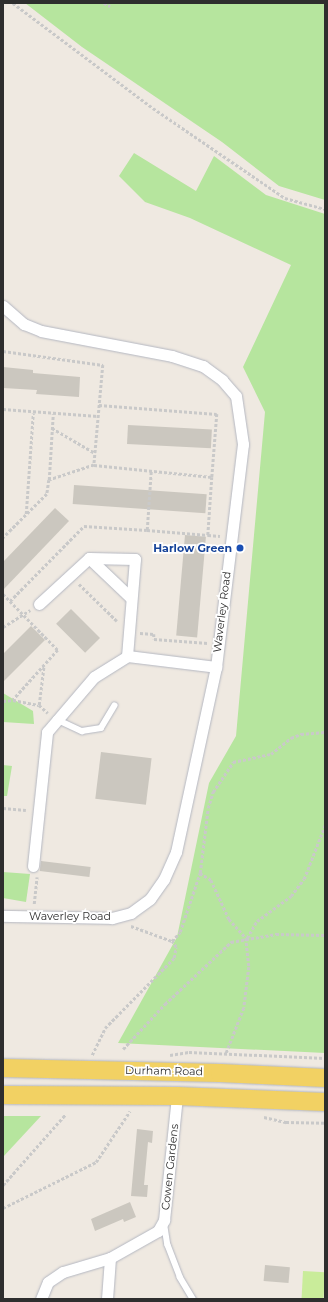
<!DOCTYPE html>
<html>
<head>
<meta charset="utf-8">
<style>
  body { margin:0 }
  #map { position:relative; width:328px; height:1302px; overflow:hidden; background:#efe9e1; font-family:Montserrat,sans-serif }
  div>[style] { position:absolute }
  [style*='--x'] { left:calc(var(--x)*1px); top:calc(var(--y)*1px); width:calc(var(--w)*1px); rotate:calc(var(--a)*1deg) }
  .green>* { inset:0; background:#b6e59e }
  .pitch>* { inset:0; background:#c9ec9a; transform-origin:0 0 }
  .building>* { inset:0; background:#cbc7bf; transform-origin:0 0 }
  .path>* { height:2.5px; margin-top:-1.25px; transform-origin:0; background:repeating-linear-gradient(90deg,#c9c9c9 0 3px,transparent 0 5px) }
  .roads { filter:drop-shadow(0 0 1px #b4b7c1) drop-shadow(0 0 1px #b4b7c1) }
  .lane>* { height:5.5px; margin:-2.75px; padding:0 2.75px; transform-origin:2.75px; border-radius:2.75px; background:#fff }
  .street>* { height:11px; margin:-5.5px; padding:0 5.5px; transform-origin:5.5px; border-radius:5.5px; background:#fff }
  .primary>* { height:18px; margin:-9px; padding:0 9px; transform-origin:9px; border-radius:9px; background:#f2d163 }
  .dots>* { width:11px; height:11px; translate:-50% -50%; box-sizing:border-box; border:2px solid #fff; border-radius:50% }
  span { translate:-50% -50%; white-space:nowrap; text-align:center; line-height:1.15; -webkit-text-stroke:3.5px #fff; paint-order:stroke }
  .transit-label { font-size:11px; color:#164399; font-weight:700 }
  .right { translate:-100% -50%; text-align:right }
  .street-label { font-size:11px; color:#2e2e2e }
  .frame { position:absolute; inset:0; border:4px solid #2e2e2e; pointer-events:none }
</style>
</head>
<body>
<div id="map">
  <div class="green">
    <div style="clip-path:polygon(25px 3px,325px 3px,325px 200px,279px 186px,222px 142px,82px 47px)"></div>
    <div style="clip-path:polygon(134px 153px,196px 191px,214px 156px,266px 195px,325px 214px,325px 1053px,118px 1043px,177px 937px,209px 783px,236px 736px,265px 412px,243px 367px,291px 265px,190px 218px,145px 202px,119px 176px)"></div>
    <div style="clip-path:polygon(3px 693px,33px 711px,34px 724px,3px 722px)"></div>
    <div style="clip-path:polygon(3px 765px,12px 766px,7px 796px,3px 796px)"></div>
    <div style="clip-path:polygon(3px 872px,30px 874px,26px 902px,3px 898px)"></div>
    <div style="clip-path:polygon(3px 1116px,41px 1116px,3px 1157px)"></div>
  </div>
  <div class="pitch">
    <div style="left:303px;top:1271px;width:22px;height:28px;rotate:3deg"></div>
  </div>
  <div class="building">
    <div style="clip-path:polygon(3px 367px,33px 370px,33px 373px,80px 377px,79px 397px,36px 394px,37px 390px,3px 388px)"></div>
    <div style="left:128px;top:425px;width:84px;height:19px;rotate:3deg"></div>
    <div style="left:74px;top:485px;width:133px;height:19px;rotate:4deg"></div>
    <div style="clip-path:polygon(55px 508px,69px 521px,3px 590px,3px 562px)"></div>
    <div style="left:185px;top:535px;width:21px;height:101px;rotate:5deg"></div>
    <div style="left:71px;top:609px;width:41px;height:21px;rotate:45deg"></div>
    <div style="clip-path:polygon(31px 626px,45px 640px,3px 682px,3px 654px)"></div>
    <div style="left:101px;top:752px;width:51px;height:47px;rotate:7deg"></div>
    <div style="left:41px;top:861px;width:50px;height:10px;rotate:7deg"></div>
    <div style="clip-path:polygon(137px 1129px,153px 1131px,152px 1143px,148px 1142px,144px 1185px,148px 1185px,147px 1197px,131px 1196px)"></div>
    <div style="clip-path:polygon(130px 1202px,136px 1217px,124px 1222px,123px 1219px,95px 1231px,91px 1219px)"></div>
    <div style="left:265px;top:1265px;width:25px;height:16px;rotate:5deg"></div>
  </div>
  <div class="path">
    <div style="--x:13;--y:3;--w:175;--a:36.9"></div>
    <div style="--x:153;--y:108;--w:160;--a:34.3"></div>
    <div style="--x:285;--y:198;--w:41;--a:15.4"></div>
    <div style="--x:104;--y:3;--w:7;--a:27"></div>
    <div style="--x:3;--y:351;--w:101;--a:8"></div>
    <div style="--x:103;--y:365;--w:100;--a:95.1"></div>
    <div style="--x:94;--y:465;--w:47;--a:161.6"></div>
    <div style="--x:49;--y:480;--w:14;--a:98"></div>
    <div style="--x:47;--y:494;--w:62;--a:135"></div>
    <div style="--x:99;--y:405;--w:118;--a:4.4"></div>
    <div style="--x:217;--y:414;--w:63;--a:94.5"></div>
    <div style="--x:3;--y:409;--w:95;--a:4.2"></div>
    <div style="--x:52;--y:428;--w:50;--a:30.2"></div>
    <div style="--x:94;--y:465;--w:119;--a:5.8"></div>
    <div style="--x:212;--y:477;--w:58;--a:93.9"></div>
    <div style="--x:208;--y:535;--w:12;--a:5"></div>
    <div style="--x:49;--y:480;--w:66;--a:-86.5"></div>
    <div style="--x:26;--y:514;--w:101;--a:-86"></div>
    <div style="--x:147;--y:530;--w:61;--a:4.7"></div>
    <div style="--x:79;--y:584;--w:53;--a:44.2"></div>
    <div style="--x:3;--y:594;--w:10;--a:45"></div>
    <div style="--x:10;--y:601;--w:105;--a:-45.4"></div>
    <div style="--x:84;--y:526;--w:63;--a:3.6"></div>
    <div style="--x:147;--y:530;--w:59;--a:-86.1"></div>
    <div style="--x:10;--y:601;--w:69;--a:45.6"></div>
    <div style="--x:58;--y:650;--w:67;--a:132"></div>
    <div style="--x:3;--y:627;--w:32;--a:-32"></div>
    <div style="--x:140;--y:633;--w:14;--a:4"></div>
    <div style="--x:154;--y:634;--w:5;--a:90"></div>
    <div style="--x:154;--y:639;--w:54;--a:4.2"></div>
    <div style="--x:3;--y:701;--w:10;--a:-6"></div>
    <div style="--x:13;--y:700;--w:26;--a:11"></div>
    <div style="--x:39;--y:705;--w:12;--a:42"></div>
    <div style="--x:39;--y:705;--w:39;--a:-83"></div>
    <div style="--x:3;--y:808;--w:23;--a:5"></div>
    <div style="--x:200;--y:873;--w:13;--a:32"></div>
    <div style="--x:211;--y:880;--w:43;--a:65.2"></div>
    <div style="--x:229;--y:919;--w:25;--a:48"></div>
    <div style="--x:246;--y:938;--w:29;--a:84"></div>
    <div style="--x:249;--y:967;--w:41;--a:97"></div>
    <div style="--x:244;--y:1008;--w:49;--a:111.4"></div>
    <div style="--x:34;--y:904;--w:27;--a:-84"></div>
    <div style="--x:131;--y:926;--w:44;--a:20.1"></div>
    <div style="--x:172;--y:941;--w:12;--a:-48"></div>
    <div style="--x:180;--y:932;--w:62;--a:-71.3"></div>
    <div style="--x:200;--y:873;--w:65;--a:-83"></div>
    <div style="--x:208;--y:808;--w:17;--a:-73"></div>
    <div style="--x:213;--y:792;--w:36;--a:-56"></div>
    <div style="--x:233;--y:762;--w:39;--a:-12"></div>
    <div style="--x:271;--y:754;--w:26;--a:-39"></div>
    <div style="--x:291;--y:738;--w:11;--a:-22"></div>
    <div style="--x:301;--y:734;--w:24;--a:-5"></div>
    <div style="--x:247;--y:938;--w:20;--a:-60"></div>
    <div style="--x:257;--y:921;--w:42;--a:-36.3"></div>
    <div style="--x:291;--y:896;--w:21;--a:-53"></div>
    <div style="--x:304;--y:879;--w:58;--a:-68.7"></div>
    <div style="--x:123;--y:1049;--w:62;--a:-47"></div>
    <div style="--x:165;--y:1004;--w:91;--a:-43.2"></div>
    <div style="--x:231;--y:942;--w:46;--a:-10.1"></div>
    <div style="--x:276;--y:934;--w:49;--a:1.2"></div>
    <div style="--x:92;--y:1055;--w:30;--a:-64"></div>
    <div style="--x:105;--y:1028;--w:98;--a:-45.4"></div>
    <div style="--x:174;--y:958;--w:11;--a:-80"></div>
    <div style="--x:176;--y:947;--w:7;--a:-124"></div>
    <div style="--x:170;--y:1055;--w:19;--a:-9"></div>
    <div style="--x:189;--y:1052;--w:136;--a:2.5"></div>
    <div style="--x:264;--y:1117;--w:23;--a:13"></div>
    <div style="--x:286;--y:1122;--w:39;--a:1"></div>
    <div style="--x:3;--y:1185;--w:94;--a:-48.5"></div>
    <div style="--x:3;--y:1208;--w:104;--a:-26.3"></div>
    <div style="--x:96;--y:1162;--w:61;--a:-56.3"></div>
  </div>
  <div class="roads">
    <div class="lane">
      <div style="--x:56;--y:719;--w:29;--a:25"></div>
      <div style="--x:82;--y:731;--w:19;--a:-9"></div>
      <div style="--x:101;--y:728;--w:26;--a:-59"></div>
      <div style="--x:164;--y:1221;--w:24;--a:81"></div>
      <div style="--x:168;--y:1245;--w:34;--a:69"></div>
      <div style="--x:180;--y:1277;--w:26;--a:59"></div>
    </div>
    <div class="street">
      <div style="--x:3;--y:306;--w:28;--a:41"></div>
      <div style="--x:24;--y:324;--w:18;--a:22"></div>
      <div style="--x:41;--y:331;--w:133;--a:10.8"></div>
      <div style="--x:172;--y:356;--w:33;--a:18"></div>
      <div style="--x:203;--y:366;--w:24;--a:36"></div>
      <div style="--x:222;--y:380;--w:21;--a:49"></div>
      <div style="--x:236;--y:396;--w:49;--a:81.7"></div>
      <div style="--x:243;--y:444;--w:225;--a:96.9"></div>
      <div style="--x:216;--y:667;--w:189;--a:102.2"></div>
      <div style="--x:176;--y:852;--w:30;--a:114"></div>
      <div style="--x:164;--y:879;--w:24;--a:125"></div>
      <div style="--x:150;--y:899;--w:24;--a:144"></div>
      <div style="--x:131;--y:913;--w:20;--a:165"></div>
      <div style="--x:112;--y:918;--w:109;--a:-178.9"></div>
      <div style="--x:89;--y:558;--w:58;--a:43.6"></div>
      <div style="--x:39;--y:604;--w:68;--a:-42.6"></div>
      <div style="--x:89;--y:558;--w:46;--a:1.2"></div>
      <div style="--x:135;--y:559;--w:97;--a:94.7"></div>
      <div style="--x:33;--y:866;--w:135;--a:-84"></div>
      <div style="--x:47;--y:732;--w:72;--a:-49.5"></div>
      <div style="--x:94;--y:677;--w:39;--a:-32"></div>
      <div style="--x:127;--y:656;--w:90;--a:7"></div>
      <div style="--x:41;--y:1299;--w:18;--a:-68"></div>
      <div style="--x:48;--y:1282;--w:18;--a:-34"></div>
      <div style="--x:63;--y:1272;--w:49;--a:-16.6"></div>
      <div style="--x:110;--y:1258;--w:55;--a:-29.4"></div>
      <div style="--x:158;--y:1231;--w:13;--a:-61"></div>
      <div style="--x:164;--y:1220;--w:125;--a:-84"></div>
      <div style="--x:107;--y:1299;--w:41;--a:-85.8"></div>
    </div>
    <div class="primary">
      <div style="--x:3;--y:1068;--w:217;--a:1.3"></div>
      <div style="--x:220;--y:1073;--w:105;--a:2.7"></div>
      <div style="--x:3;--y:1095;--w:174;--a:0.3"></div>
      <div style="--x:177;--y:1096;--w:148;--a:2.3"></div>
    </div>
  </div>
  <div class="dots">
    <div style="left:240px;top:548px;background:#1a4fb4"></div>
  </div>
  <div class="transit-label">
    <span class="right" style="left:232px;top:548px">Harlow Green</span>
  </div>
  <div class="street-label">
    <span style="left:222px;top:612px;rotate:-83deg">Waverley Road</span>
    <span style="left:70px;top:916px">Waverley Road</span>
    <span style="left:164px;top:1071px;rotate:1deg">Durham Road</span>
    <span style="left:170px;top:1167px;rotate:-84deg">Cowen Gardens</span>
  </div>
  <div class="frame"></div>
</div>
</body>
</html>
